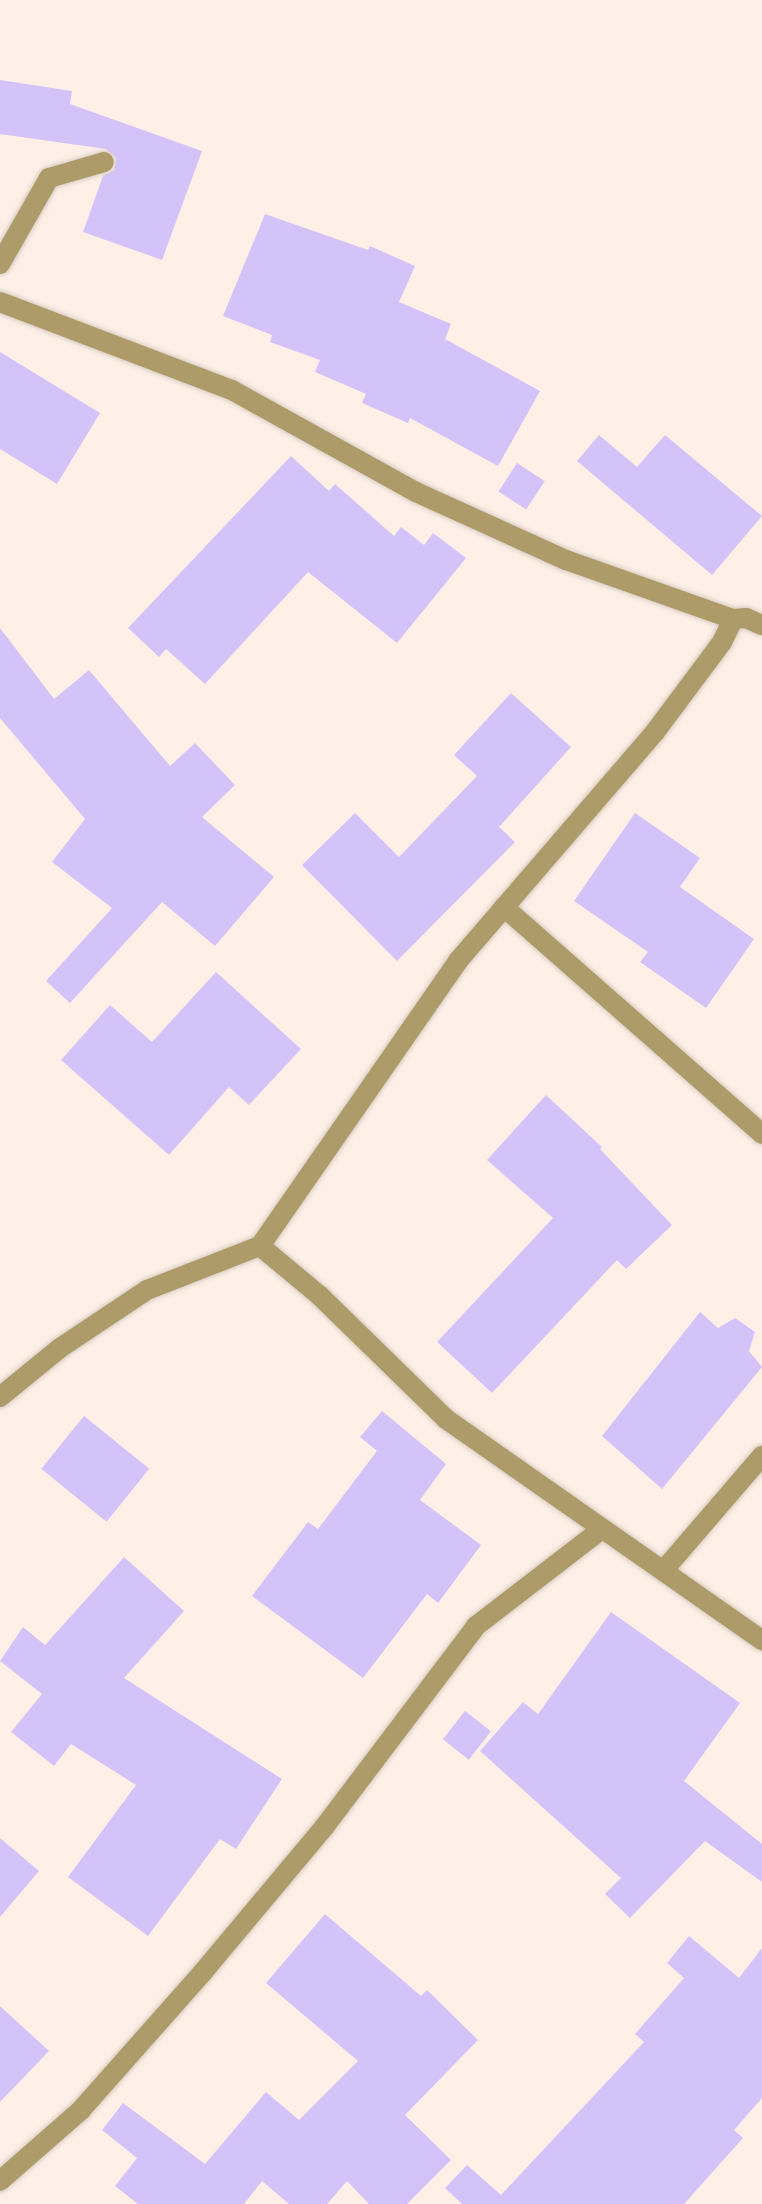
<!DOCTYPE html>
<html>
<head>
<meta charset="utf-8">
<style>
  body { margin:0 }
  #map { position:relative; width:762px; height:2204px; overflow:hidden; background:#fef0e6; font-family:"Public Sans",sans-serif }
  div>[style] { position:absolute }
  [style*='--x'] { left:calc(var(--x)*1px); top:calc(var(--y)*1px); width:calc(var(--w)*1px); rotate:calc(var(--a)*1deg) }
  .building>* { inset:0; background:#d4c3f9; transform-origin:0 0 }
  .roads { filter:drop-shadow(0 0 2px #d9ccc3) drop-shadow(0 0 2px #d9ccc3) }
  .minor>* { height:20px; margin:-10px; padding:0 10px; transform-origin:10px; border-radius:10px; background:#ad9c6a }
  span { translate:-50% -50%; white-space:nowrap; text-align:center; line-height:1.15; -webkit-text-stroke:6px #fff; paint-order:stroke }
</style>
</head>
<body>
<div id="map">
  <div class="building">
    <div style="clip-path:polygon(0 80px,72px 91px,70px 104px,202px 151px,162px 260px,83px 232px,103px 176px,114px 170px,116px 158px,106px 149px,0 134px)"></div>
    <div style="clip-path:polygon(265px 214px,368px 250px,370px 246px,415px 266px,399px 302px,451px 324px,445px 339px,540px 391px,498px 466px,410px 418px,408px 423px,362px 403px,366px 394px,315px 372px,320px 360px,270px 342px,272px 335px,223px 316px)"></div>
    <div style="clip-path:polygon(0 352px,100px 413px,57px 484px,0 449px)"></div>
    <div style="clip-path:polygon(599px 435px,637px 467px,665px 435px,762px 516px,712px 575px,577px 461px)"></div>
    <div style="clip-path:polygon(291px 456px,329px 491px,335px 484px,394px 536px,401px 527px,424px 545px,433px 533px,466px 558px,397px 643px,308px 572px,205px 684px,166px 649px,159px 657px,128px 628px)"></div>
    <div style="left:517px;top:463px;width:33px;height:34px;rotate:33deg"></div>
    <div style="clip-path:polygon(0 628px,54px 699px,89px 670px,170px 766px,195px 743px,235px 785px,202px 817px,274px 877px,215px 946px,162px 902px,70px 1003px,46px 981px,112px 908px,52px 862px,85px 819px,0 718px)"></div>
    <div style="clip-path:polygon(511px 693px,571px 747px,499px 827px,515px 842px,397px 961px,302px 865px,355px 813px,399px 857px,477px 776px,454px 755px)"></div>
    <div style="clip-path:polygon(635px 813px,700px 858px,680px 887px,754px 939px,706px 1008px,640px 962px,648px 952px,574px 901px)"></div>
    <div style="clip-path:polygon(216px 972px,301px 1049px,249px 1105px,229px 1087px,169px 1155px,61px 1060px,110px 1005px,152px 1042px)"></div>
    <div style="clip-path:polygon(546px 1095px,602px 1147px,600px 1149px,672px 1225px,626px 1269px,617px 1260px,492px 1393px,437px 1342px,553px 1218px,487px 1160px)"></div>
    <div style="clip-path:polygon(700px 1312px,718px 1328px,735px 1318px,755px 1332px,749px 1351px,762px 1367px,662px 1489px,602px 1436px)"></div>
    <div style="clip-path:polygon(382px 1411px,446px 1464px,420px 1500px,481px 1545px,438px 1603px,427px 1594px,363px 1678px,252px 1596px,308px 1522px,318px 1529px,377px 1451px,360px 1437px)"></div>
    <div style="left:84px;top:1416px;width:84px;height:68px;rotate:39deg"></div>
    <div style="clip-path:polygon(124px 1557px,184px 1611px,124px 1678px,282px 1779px,236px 1849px,220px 1839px,148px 1936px,68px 1877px,136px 1785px,71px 1744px,54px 1766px,11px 1732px,42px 1694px,0 1661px,23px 1627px,45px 1645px)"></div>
    <div style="clip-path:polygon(611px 1612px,740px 1703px,684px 1781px,762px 1844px,762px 1882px,705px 1841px,630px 1918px,605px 1894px,621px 1878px,480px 1751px,523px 1702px,538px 1714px)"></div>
    <div style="left:465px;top:1711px;width:33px;height:36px;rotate:38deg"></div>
    <div style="clip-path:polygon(0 1838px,39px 1871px,0 1917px)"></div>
    <div style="clip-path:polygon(325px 1914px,421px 1996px,427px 1990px,478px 2040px,405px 2115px,451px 2160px,407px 2204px,369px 2204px,347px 2181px,327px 2204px,289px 2204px,262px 2181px,244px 2204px,138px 2204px,115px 2186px,137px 2158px,102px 2130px,123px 2103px,205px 2164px,266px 2092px,299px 2120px,358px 2061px,266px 1983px)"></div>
    <div style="clip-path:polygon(689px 1936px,739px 1978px,762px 1948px,762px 2098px,734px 2130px,743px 2138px,684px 2204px,462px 2204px,445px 2188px,467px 2165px,501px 2195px,644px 2042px,635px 2034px,684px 1978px,667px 1963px)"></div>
    <div style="clip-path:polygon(0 2006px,49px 2051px,0 2102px)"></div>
  </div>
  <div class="roads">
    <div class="minor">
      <div style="--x:0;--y:264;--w:99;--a:-60.3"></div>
      <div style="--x:49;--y:178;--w:57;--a:-16.2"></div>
      <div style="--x:0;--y:302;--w:248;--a:20.8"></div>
      <div style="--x:232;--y:390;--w:210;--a:29"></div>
      <div style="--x:416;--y:492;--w:165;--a:24.4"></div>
      <div style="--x:566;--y:560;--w:177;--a:19.5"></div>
      <div style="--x:504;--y:907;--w:344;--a:41.3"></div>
      <div style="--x:260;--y:1246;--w:347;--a:-55.2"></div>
      <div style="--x:458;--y:961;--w:302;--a:-49.3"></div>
      <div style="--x:655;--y:732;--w:112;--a:-53.3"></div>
      <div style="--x:722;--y:642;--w:25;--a:-64"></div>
      <div style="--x:733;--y:619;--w:13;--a:-4"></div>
      <div style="--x:746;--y:618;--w:17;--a:24"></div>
      <div style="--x:0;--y:1397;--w:77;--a:-39.2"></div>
      <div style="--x:60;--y:1348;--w:105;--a:-33.7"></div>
      <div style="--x:147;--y:1290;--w:121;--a:-21.3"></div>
      <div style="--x:260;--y:1246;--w:78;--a:39.8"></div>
      <div style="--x:320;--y:1296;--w:176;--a:44.3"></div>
      <div style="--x:446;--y:1419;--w:386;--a:35"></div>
      <div style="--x:663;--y:1571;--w:152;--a:-49.3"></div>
      <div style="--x:0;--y:2181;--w:108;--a:-41.2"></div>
      <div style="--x:81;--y:2110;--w:184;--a:-48.5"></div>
      <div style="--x:203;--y:1972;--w:190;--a:-50.1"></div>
      <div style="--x:325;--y:1826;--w:251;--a:-52.9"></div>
      <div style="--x:476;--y:1626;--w:159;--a:-37.6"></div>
    </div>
  </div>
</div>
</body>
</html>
